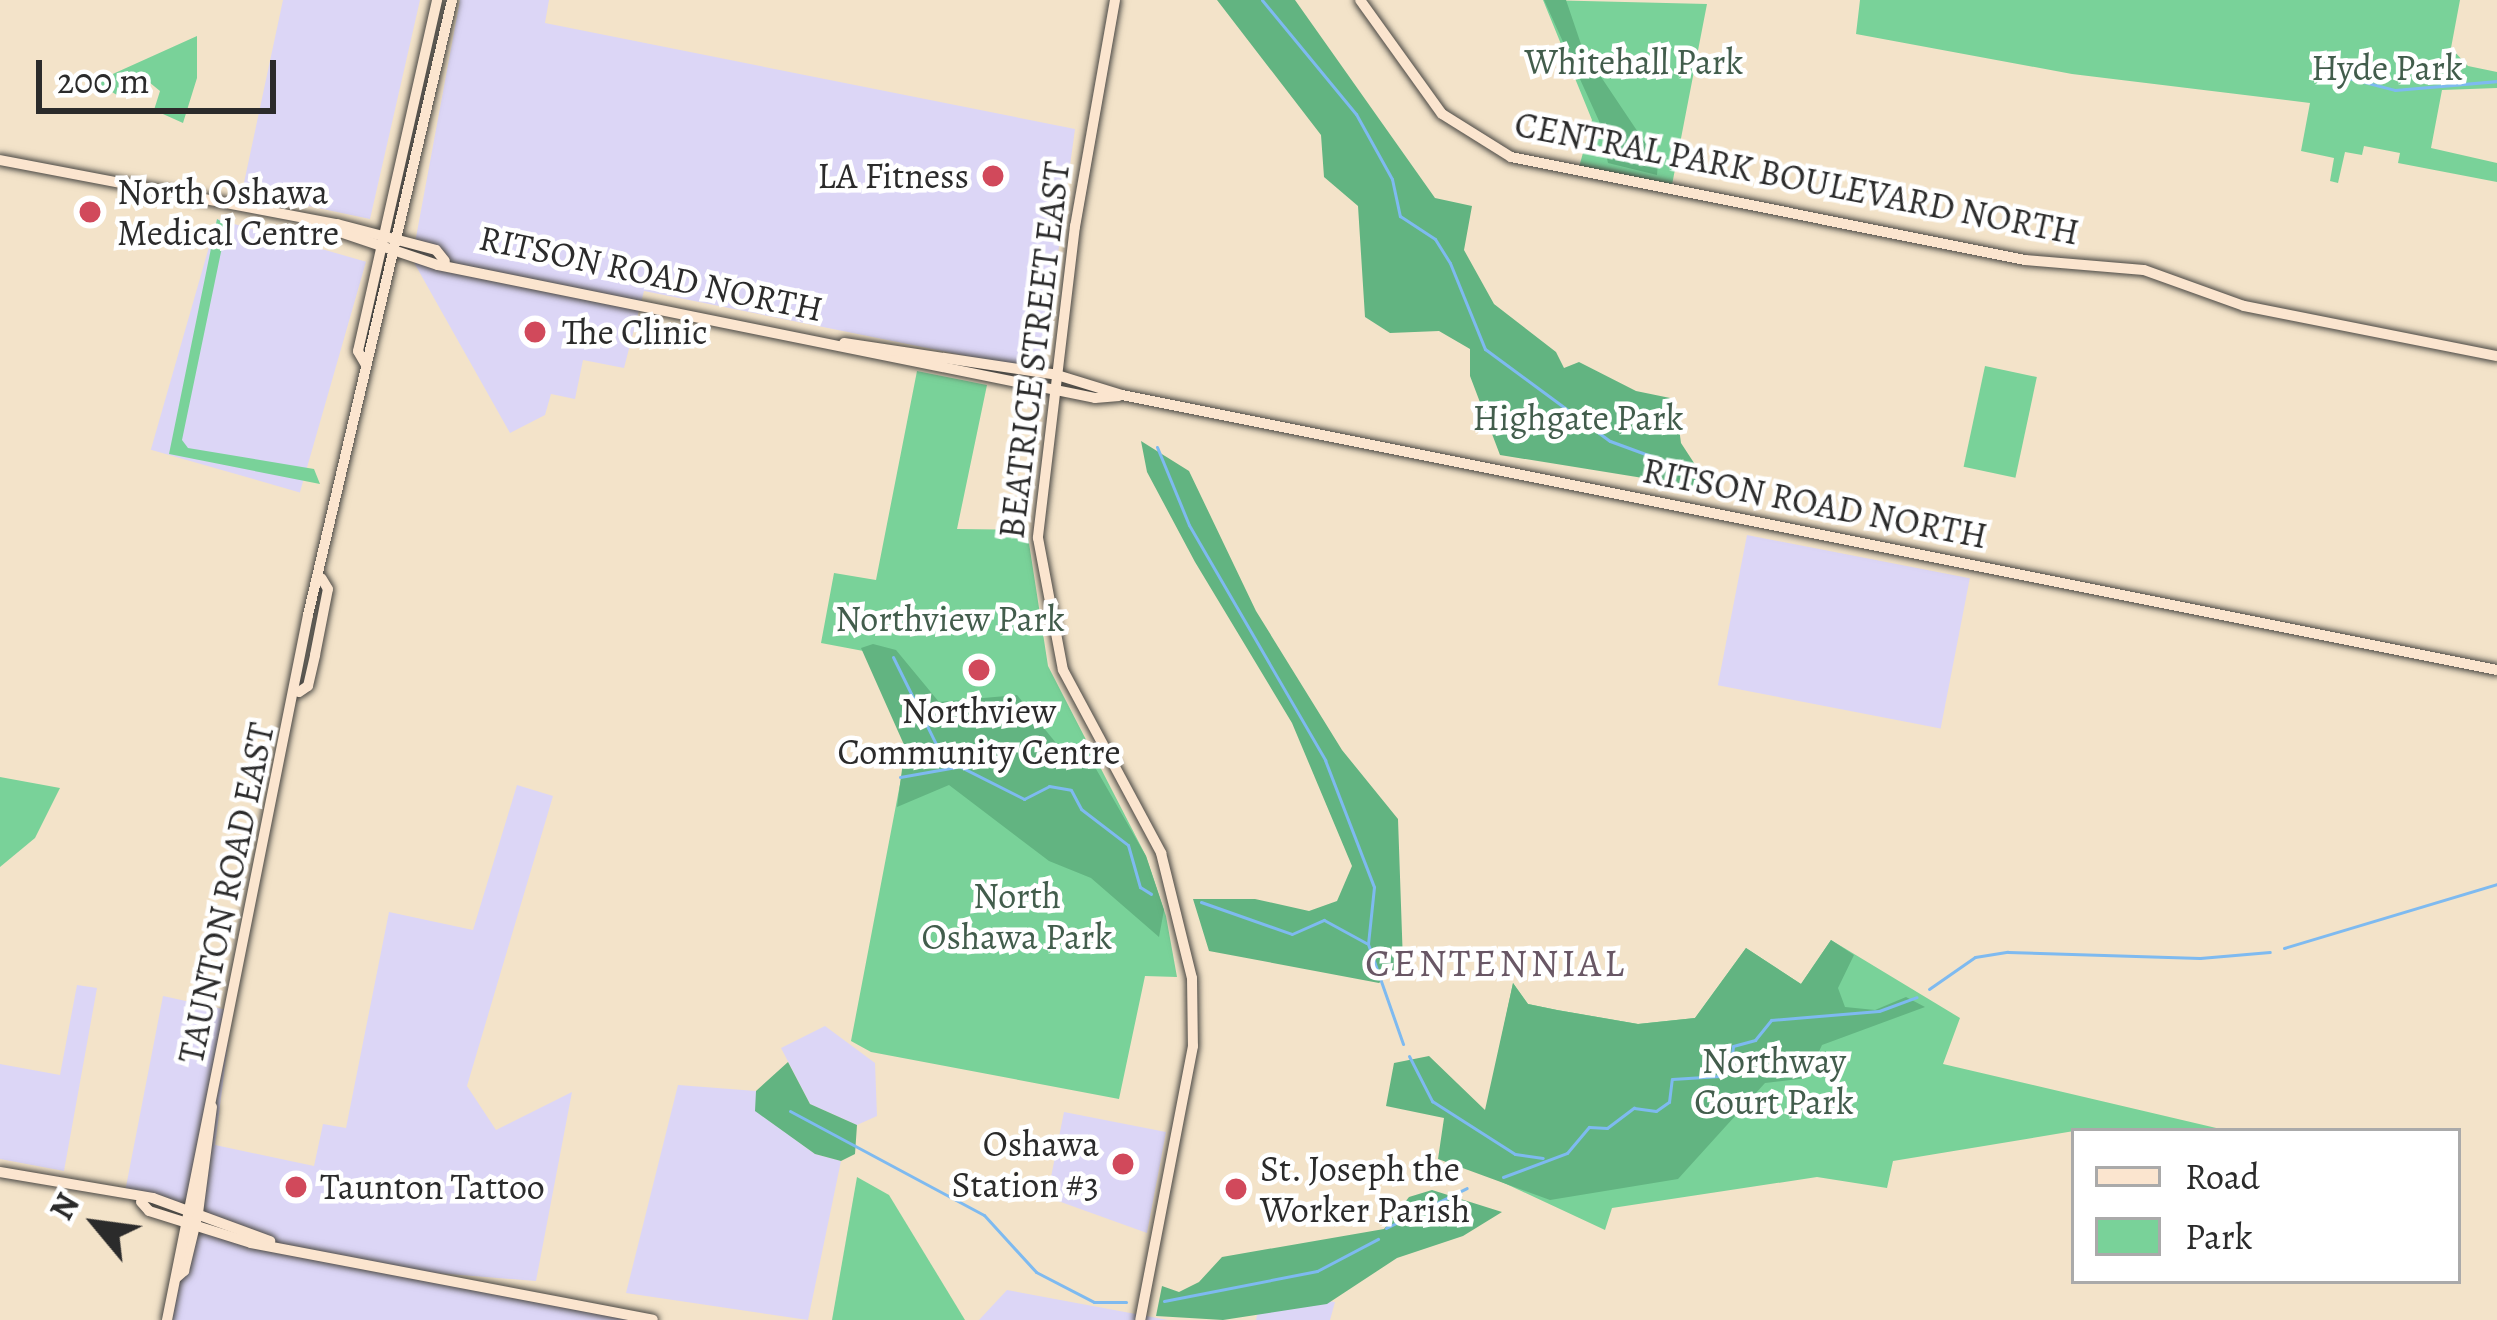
<!DOCTYPE html>
<html>
<head>
<meta charset="utf-8">
<style>
  body { margin:0 }
  #map { position:relative; width:2497px; height:1320px; overflow:hidden; background:#f3e3c9; font-family:Alegreya,serif }
  div>[style] { position:absolute }
  [style*='--x'] { left:calc(var(--x)*1px); top:calc(var(--y)*1px); width:calc(var(--w)*1px); rotate:calc(var(--a)*1deg) }
  .built>* { inset:0; background:#dcd6f6; transform-origin:0 0 }
  .green>* { inset:0; background:#79d299; transform-origin:0 0 }
  .forest>* { inset:0; background:#62b481 }
  .stream>* { height:3px; margin:-1.5px; padding:0 1.5px; transform-origin:1.5px; border-radius:1.5px; background:#7ebaf0 }
  .roads { filter:drop-shadow(0 0 3px #494743) drop-shadow(0 0 3px #494743) }
  .secondary>* { height:10px; margin:-5px; padding:0 5px; transform-origin:5px; border-radius:5px; background:#fbe5cf }
  .dots>* { width:33px; height:33px; translate:-50% -50%; box-sizing:border-box; border:6px solid #fff; border-radius:50% }
  span { translate:-50% -50%; white-space:nowrap; text-align:center; line-height:1.15; -webkit-text-stroke:9px #fff; paint-order:stroke }
  .park-label { font-size:36px; color:#425d4c }
  .poi-label { font-size:36px; color:#2b2b2b }
  .right { translate:-100% -50%; text-align:right }
  .left { translate:0 -50%; text-align:left }
  .street-label { font-size:36px; color:#2b2b2b }
  .neighbourhood-label { font-size:39px; color:#695765; letter-spacing:3px }
  .legend { position:absolute; left:2071px; top:1128px; width:390px; height:156px; box-sizing:border-box; background:#fff; border:3px solid #aaa; margin:0; padding:15px 21px; list-style:none; font-size:36px; color:#2b2b2b }
  .legend li { display:flex; align-items:center; gap:24px; height:60px }
  .legend b { width:60px; border:3px solid #aaa }
  .north { position:absolute; left:36px; top:1164px; width:120px; height:120px; -webkit-text-stroke:9px #fff; paint-order:stroke; rotate:299deg; font-size:33px; font-weight:700; line-height:48px; text-align:center; color:#2b2b2b }
  .north::after { content:''; display:block; margin:auto; width:42px; height:54px; background:#2b2b2b; clip-path:polygon(50% 0,100% 100%,50% 72%,0 100%) }
  .scale { position:absolute; left:36px; top:60px; width:240px; height:54px; box-sizing:border-box; border:6px solid #2b2b2b; border-top:0; padding-left:15px; font-size:36px; line-height:42px; white-space:nowrap; color:#2b2b2b; -webkit-text-stroke:9px #fff; paint-order:stroke }
</style>
</head>
<body>
<div id="map">
  <div class="built">
    <div style="clip-path:polygon(283px 0,420px 0,370px 219px,242px 192px)"></div>
    <div style="clip-path:polygon(460px 0,549px 0,545px 23px,1075px 129px,1042px 371px,644px 291px,624px 368px,583px 360px,575px 399px,551px 394px,545px 415px,510px 433px,412px 259px)"></div>
    <div style="left:217px;top:219px;width:155px;height:240px;rotate:16deg"></div>
    <div style="left:1747px;top:535px;width:227px;height:153px;rotate:11deg"></div>
    <div style="clip-path:polygon(517px 785px,553px 796px,467px 1086px,496px 1130px,572px 1092px,536px 1281px,423px 1272px,650px 1320px,167px 1320px,195px 1226px,257px 1245px,156px 1199px,124px 1197px,163px 996px,232px 1011px,215px 1145px,314px 1166px,323px 1124px,346px 1128px,389px 912px,473px 930px)"></div>
    <div style="clip-path:polygon(77px 985px,97px 988px,64px 1171px,0 1159px,0 1064px,60px 1075px)"></div>
    <div style="clip-path:polygon(825px 1026px,875px 1063px,877px 1116px,857px 1125px,810px 1104px,781px 1048px)"></div>
    <div style="clip-path:polygon(678px 1085px,756px 1091px,756px 1111px,815px 1154px,841px 1161px,808px 1320px,626px 1293px)"></div>
    <div style="clip-path:polygon(1064px 1112px,1166px 1132px,1147px 1233px,1047px 1197px)"></div>
    <div style="clip-path:polygon(1007px 1290px,1168px 1320px,979px 1320px)"></div>
    <div style="clip-path:polygon(1262px 1293px,1335px 1302px,1330px 1320px,1256px 1320px)"></div>
  </div>
  <div class="green">
    <div style="clip-path:polygon(1543px 0,1707px 4px,1671px 190px,1578px 171px,1592px 120px)"></div>
    <div style="clip-path:polygon(1860px 0,2460px 0,2451px 48px,2468px 66px,2497px 72px,2497px 88px,2442px 90px,2431px 148px,2497px 163px,2497px 182px,2398px 163px,2400px 153px,2364px 146px,2362px 155px,2345px 152px,2338px 183px,2330px 181px,2334px 158px,2301px 151px,2310px 103px,2072px 74px,1856px 34px)"></div>
    <div style="clip-path:polygon(197px 36px,197px 78px,183px 123px,154px 110px,160px 91px,138px 73px,117px 95px,95px 82px)"></div>
    <div style="clip-path:polygon(217px 219px,233px 228px,226px 228px,182px 440px,188px 448px,314px 469px,320px 484px,169px 454px)"></div>
    <div style="left:1985px;top:366px;width:53px;height:103px;rotate:12deg"></div>
    <div style="clip-path:polygon(917px 371px,987px 385px,957px 529px,1027px 530px,1048px 666px,1146px 856px,1166px 916px,1177px 977px,1145px 976px,1119px 1099px,871px 1052px,851px 1041px,909px 737px,874px 653px,821px 643px,834px 573px,876px 580px)"></div>
    <div style="clip-path:polygon(0 777px,60px 788px,35px 838px,0 867px)"></div>
    <div style="clip-path:polygon(1831px 940px,1960px 1018px,1943px 1064px,2229px 1131px,2074px 1131px,1893px 1161px,1887px 1188px,1817px 1177px,1612px 1208px,1605px 1230px,1474px 1169px,1513px 983px,1528px 1004px,1557px 1010px,1638px 1024px,1695px 1018px,1746px 948px,1801px 984px)"></div>
    <div style="clip-path:polygon(857px 1177px,889px 1195px,965px 1320px,832px 1320px)"></div>
  </div>
  <div class="forest">
    <div style="clip-path:polygon(1217px 0,1295px 0,1435px 198px,1472px 206px,1464px 250px,1494px 304px,1556px 352px,1564px 368px,1579px 362px,1636px 391px,1675px 399px,1681px 443px,1711px 489px,1500px 455px,1470px 376px,1470px 349px,1439px 331px,1390px 333px,1365px 317px,1358px 206px,1324px 177px,1321px 135px)"></div>
    <div style="clip-path:polygon(1544px 0,1566px 0,1583px 50px,1658px 162px,1657px 175px,1608px 163px,1599px 121px)"></div>
    <div style="clip-path:polygon(1141px 441px,1189px 471px,1256px 611px,1342px 750px,1398px 819px,1403px 963px,1379px 983px,1209px 951px,1193px 899px,1255px 899px,1309px 911px,1337px 901px,1352px 866px,1292px 723px,1195px 562px,1147px 472px)"></div>
    <div style="clip-path:polygon(873px 644px,896px 650px,939px 702px,1017px 695px,1056px 743px,1084px 748px,1146px 856px,1164px 910px,1159px 937px,1091px 878px,1049px 861px,949px 785px,897px 807px,905px 747px,861px 648px)"></div>
    <div style="clip-path:polygon(1831px 940px,1854px 955px,1838px 988px,1845px 1007px,1875px 1010px,1906px 997px,1925px 1007px,1822px 1045px,1807px 1078px,1765px 1083px,1678px 1179px,1550px 1200px,1438px 1159px,1444px 1118px,1386px 1106px,1394px 1063px,1429px 1056px,1485px 1110px,1513px 983px,1528px 1004px,1557px 1010px,1638px 1024px,1695px 1018px,1746px 948px,1801px 984px)"></div>
    <div style="clip-path:polygon(788px 1062px,810px 1104px,857px 1125px,855px 1154px,841px 1161px,815px 1154px,755px 1111px,756px 1091px)"></div>
    <div style="clip-path:polygon(1432px 1190px,1502px 1212px,1463px 1236px,1397px 1258px,1327px 1304px,1223px 1320px,1156px 1316px,1162px 1286px,1179px 1292px,1199px 1282px,1222px 1257px,1384px 1229px,1409px 1197px)"></div>
  </div>
  <div class="stream">
    <div style="--x:1262;--y:0;--w:148;--a:50.5"></div>
    <div style="--x:1356;--y:114;--w:74;--a:61"></div>
    <div style="--x:1392;--y:179;--w:38;--a:78"></div>
    <div style="--x:1400;--y:216;--w:42;--a:33.3"></div>
    <div style="--x:1435;--y:239;--w:28;--a:58"></div>
    <div style="--x:1450;--y:263;--w:93;--a:67.9"></div>
    <div style="--x:1485;--y:349;--w:155;--a:36.4"></div>
    <div style="--x:1610;--y:441;--w:113;--a:20.2"></div>
    <div style="--x:2321;--y:71;--w:76;--a:14.4"></div>
    <div style="--x:2395;--y:90;--w:102;--a:-5"></div>
    <div style="--x:1157;--y:447;--w:84;--a:67.7"></div>
    <div style="--x:1189;--y:525;--w:272;--a:59.9"></div>
    <div style="--x:1325;--y:760;--w:136;--a:68.9"></div>
    <div style="--x:1374;--y:887;--w:57;--a:96"></div>
    <div style="--x:1368;--y:944;--w:106;--a:70.7"></div>
    <div style="--x:893;--y:657;--w:113;--a:63.7"></div>
    <div style="--x:943;--y:758;--w:91;--a:26.8"></div>
    <div style="--x:1024;--y:799;--w:28;--a:-27"></div>
    <div style="--x:1049;--y:786;--w:22;--a:10"></div>
    <div style="--x:1071;--y:790;--w:21;--a:62"></div>
    <div style="--x:1081;--y:809;--w:59;--a:37.5"></div>
    <div style="--x:1128;--y:845;--w:44;--a:74.1"></div>
    <div style="--x:1140;--y:887;--w:13;--a:32"></div>
    <div style="--x:900;--y:777;--w:57;--a:-10.1"></div>
    <div style="--x:1201;--y:902;--w:96;--a:19.4"></div>
    <div style="--x:1292;--y:934;--w:35;--a:-24"></div>
    <div style="--x:1324;--y:920;--w:48;--a:28.7"></div>
    <div style="--x:2284;--y:948;--w:222;--a:-16.7"></div>
    <div style="--x:1929;--y:989;--w:56;--a:-34.8"></div>
    <div style="--x:1975;--y:957;--w:33;--a:-9"></div>
    <div style="--x:2008;--y:952;--w:192;--a:1.8"></div>
    <div style="--x:2200;--y:958;--w:70;--a:-4.9"></div>
    <div style="--x:1409;--y:1056;--w:51;--a:62.9"></div>
    <div style="--x:1432;--y:1101;--w:98;--a:32.6"></div>
    <div style="--x:1515;--y:1154;--w:28;--a:8"></div>
    <div style="--x:790;--y:1111;--w:220;--a:28.2"></div>
    <div style="--x:984;--y:1215;--w:77;--a:47.6"></div>
    <div style="--x:1036;--y:1272;--w:65;--a:27.3"></div>
    <div style="--x:1094;--y:1302;--w:32;--a:0"></div>
    <div style="--x:1503;--y:1177;--w:68;--a:-20.6"></div>
    <div style="--x:1567;--y:1153;--w:34;--a:-50"></div>
    <div style="--x:1589;--y:1127;--w:18;--a:3"></div>
    <div style="--x:1607;--y:1128;--w:34;--a:-37"></div>
    <div style="--x:1634;--y:1108;--w:22;--a:8"></div>
    <div style="--x:1656;--y:1111;--w:16;--a:-35"></div>
    <div style="--x:1669;--y:1102;--w:23;--a:-83"></div>
    <div style="--x:1672;--y:1079;--w:48;--a:-3.6"></div>
    <div style="--x:1720;--y:1076;--w:13;--a:-39"></div>
    <div style="--x:1730;--y:1068;--w:22;--a:-82"></div>
    <div style="--x:1733;--y:1046;--w:23;--a:-15"></div>
    <div style="--x:1755;--y:1040;--w:26;--a:-51"></div>
    <div style="--x:1771;--y:1020;--w:108;--a:-4.8"></div>
    <div style="--x:1879;--y:1011;--w:40;--a:-20.2"></div>
    <div style="--x:1386;--y:1228;--w:90;--a:-26.3"></div>
    <div style="--x:1164;--y:1301;--w:156;--a:-11.1"></div>
    <div style="--x:1317;--y:1271;--w:69;--a:-27.7"></div>
  </div>
  <div class="roads">
    <div class="secondary">
      <div style="--x:1115;--y:0;--w:230;--a:100"></div>
      <div style="--x:1075;--y:226;--w:314;--a:96.8"></div>
      <div style="--x:1038;--y:538;--w:134;--a:79.3"></div>
      <div style="--x:1063;--y:670;--w:208;--a:61.8"></div>
      <div style="--x:1161;--y:853;--w:129;--a:76.1"></div>
      <div style="--x:1192;--y:978;--w:68;--a:89.2"></div>
      <div style="--x:1193;--y:1046;--w:279;--a:100.9"></div>
      <div style="--x:1360;--y:0;--w:140;--a:54.3"></div>
      <div style="--x:1442;--y:114;--w:81;--a:31.9"></div>
      <div style="--x:1511;--y:157;--w:524;--a:11.33"></div>
      <div style="--x:2025;--y:260;--w:119;--a:4.8"></div>
      <div style="--x:2144;--y:270;--w:106;--a:19.8"></div>
      <div style="--x:2244;--y:306;--w:258;--a:11.2"></div>
      <div style="--x:0;--y:160;--w:343;--a:10.8"></div>
      <div style="--x:337;--y:224;--w:102;--a:14.7"></div>
      <div style="--x:436;--y:250;--w:14;--a:51"></div>
      <div style="--x:322;--y:226;--w:122;--a:18.6"></div>
      <div style="--x:438;--y:265;--w:670;--a:11.44"></div>
      <div style="--x:1095;--y:398;--w:24;--a:-5"></div>
      <div style="--x:844;--y:343;--w:215;--a:8.5"></div>
      <div style="--x:1057;--y:375;--w:68;--a:17.1"></div>
      <div style="--x:1122;--y:395;--w:1402;--a:11.31"></div>
      <div style="--x:366;--y:365;--w:16;--a:-120"></div>
      <div style="--x:358;--y:351;--w:360;--a:-77.3"></div>
      <div style="--x:299;--y:692;--w:11;--a:-34"></div>
      <div style="--x:308;--y:686;--w:32;--a:-77"></div>
      <div style="--x:315;--y:655;--w:67;--a:-78.9"></div>
      <div style="--x:328;--y:589;--w:12;--a:-121"></div>
      <div style="--x:0;--y:1172;--w:155;--a:9.6"></div>
      <div style="--x:153;--y:1198;--w:125;--a:20.2"></div>
      <div style="--x:141;--y:1202;--w:12;--a:48"></div>
      <div style="--x:149;--y:1211;--w:107;--a:17.4"></div>
      <div style="--x:251;--y:1243;--w:409;--a:10.8"></div>
      <div style="--x:176;--y:1278;--w:11;--a:-41"></div>
      <div style="--x:184;--y:1271;--w:60;--a:-76.4"></div>
      <div style="--x:198;--y:1213;--w:107;--a:-82.5"></div>
      <div style="--x:167;--y:1320;--w:719;--a:-78.69"></div>
      <div style="--x:308;--y:615;--w:632;--a:-76.82"></div>
    </div>
  </div>
  <div class="dots">
    <div style="left:993px;top:176px;background:#d1495b"></div>
    <div style="left:90px;top:212px;background:#d1495b"></div>
    <div style="left:535px;top:332px;background:#d1495b"></div>
    <div style="left:979px;top:670px;background:#d1495b"></div>
    <div style="left:1123px;top:1164px;background:#d1495b"></div>
    <div style="left:296px;top:1187px;background:#d1495b"></div>
    <div style="left:1236px;top:1189px;background:#d1495b"></div>
  </div>
  <div class="park-label">
    <span style="left:1634px;top:62px">Whitehall Park</span>
    <span style="left:2387px;top:68px">Hyde Park</span>
    <span style="left:1578px;top:418px">Highgate Park</span>
    <span style="left:950px;top:619px">Northview Park</span>
    <span style="left:1017px;top:916px">North<br>Oshawa Park</span>
    <span style="left:1774px;top:1081px">Northway<br>Court Park</span>
  </div>
  <div class="poi-label">
    <span class="right" style="left:969px;top:176px">LA Fitness</span>
    <span class="left" style="left:117px;top:212px">North Oshawa<br>Medical Centre</span>
    <span class="left" style="left:562px;top:332px">The Clinic</span>
    <span style="left:979px;top:731px">Northview<br>Community Centre</span>
    <span class="right" style="left:1099px;top:1164px">Oshawa<br>Station #3</span>
    <span class="left" style="left:1260px;top:1189px">St. Joseph the<br>Worker Parish</span>
    <span class="left" style="left:320px;top:1187px">Taunton Tattoo</span>
  </div>
  <div class="street-label">
    <span style="left:1797px;top:178px;rotate:11deg">CENTRAL PARK BOULEVARD NORTH</span>
    <span style="left:651px;top:273px;rotate:12deg">RITSON ROAD NORTH</span>
    <span style="left:1034px;top:350px;rotate:-83deg">BEATRICE STREET EAST</span>
    <span style="left:1815px;top:503px;rotate:11deg">RITSON ROAD NORTH</span>
    <span style="left:226px;top:893px;rotate:-78deg">TAUNTON ROAD EAST</span>
  </div>
  <div class="neighbourhood-label">
    <span style="left:1496px;top:963px">CENTENNIAL</span>
  </div>
  <ul class="legend">
  <li><b style="height:15px;background:#fbe5cf"></b>Road</li>
  <li><b style="height:33px;background:#79d299"></b>Park</li>
  </ul>
  <div class="north">N</div>
  <div class="scale">200 m</div>
</div>
</body>
</html>
